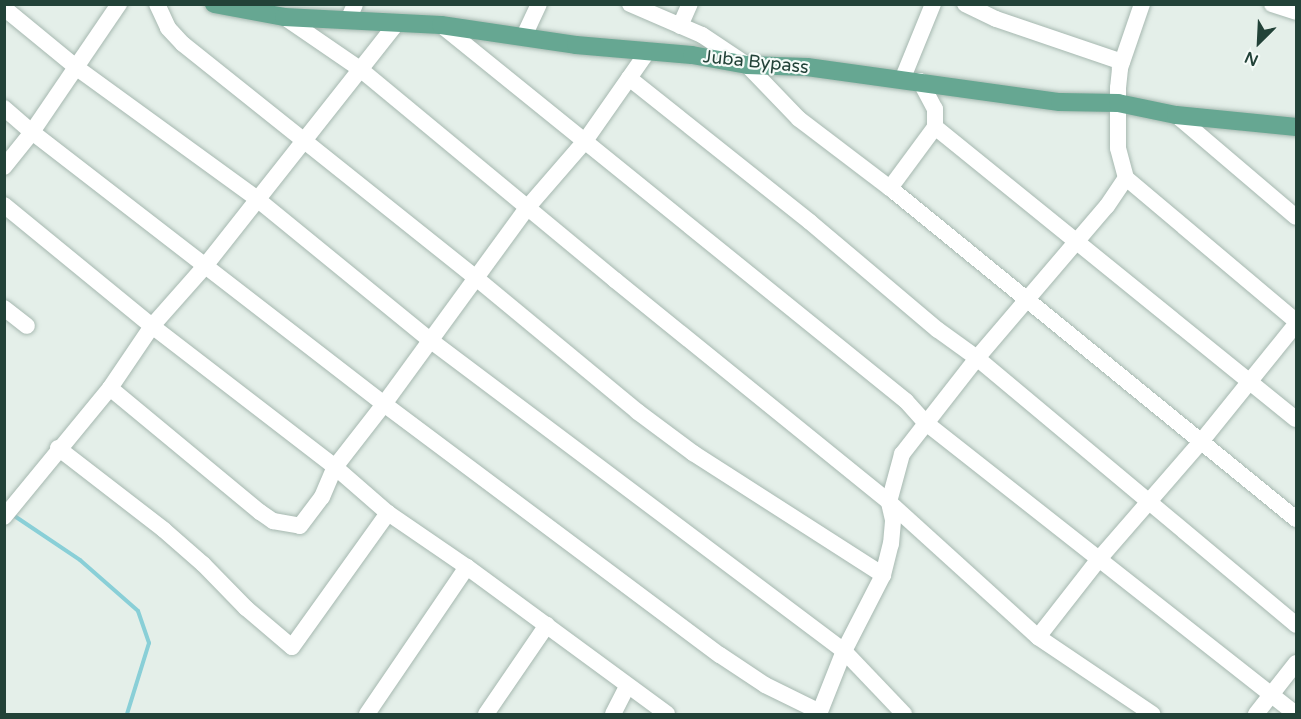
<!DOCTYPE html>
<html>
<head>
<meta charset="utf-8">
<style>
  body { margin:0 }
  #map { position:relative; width:1301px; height:719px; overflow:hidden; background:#e4efe9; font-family:"Varela Round",sans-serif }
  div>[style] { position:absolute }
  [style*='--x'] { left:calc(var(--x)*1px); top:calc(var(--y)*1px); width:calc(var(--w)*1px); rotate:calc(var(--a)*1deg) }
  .stream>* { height:4px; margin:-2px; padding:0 2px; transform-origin:2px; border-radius:2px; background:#89cfd7 }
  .roads { filter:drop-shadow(0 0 2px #a6b8b0) drop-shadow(0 0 2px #a6b8b0) }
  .minor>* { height:16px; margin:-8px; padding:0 8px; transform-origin:8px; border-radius:8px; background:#fff }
  .major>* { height:18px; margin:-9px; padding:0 9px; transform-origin:9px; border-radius:9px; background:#66a792 }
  span { translate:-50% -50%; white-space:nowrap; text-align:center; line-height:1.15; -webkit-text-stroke:4.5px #f5fbf8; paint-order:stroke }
  .street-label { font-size:18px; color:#224238 }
  .frame { position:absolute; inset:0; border:6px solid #224238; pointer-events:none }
  .north { position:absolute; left:1229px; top:12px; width:60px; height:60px; -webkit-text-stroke:4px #f5fbf8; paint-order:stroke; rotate:204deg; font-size:16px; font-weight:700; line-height:24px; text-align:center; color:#224238 }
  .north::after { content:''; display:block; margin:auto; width:21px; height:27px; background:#224238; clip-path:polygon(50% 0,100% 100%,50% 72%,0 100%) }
</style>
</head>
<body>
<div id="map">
  <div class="stream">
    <div style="--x:13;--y:515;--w:81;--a:33.9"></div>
    <div style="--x:80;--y:560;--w:77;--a:41.3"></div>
    <div style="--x:138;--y:611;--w:34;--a:71"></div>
    <div style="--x:149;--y:643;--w:74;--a:107.2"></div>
  </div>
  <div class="roads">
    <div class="minor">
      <div style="--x:157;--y:4;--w:26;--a:65"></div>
      <div style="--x:168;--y:28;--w:22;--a:47"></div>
      <div style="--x:183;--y:44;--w:375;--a:38.6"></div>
      <div style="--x:476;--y:278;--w:210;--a:39.6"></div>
      <div style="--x:638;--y:412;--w:69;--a:36.7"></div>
      <div style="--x:693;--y:453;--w:226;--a:32.7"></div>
      <div style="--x:630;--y:4;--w:78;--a:23.3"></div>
      <div style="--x:702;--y:35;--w:54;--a:33.7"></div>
      <div style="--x:747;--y:65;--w:75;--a:46.1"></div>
      <div style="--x:799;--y:119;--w:114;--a:37.2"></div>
      <div style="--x:890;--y:188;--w:524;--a:39.19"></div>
      <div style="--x:965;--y:4;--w:34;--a:26"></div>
      <div style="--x:996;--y:19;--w:133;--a:18.8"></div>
      <div style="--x:1272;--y:4;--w:25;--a:18"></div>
      <div style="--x:4;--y:8;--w:94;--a:39.4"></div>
      <div style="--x:77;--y:68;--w:223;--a:36"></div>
      <div style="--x:257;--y:199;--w:223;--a:39.2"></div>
      <div style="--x:430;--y:340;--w:518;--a:36.91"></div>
      <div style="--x:844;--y:651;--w:87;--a:46.4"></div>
      <div style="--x:284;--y:17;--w:92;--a:34.4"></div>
      <div style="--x:360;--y:69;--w:331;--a:39.6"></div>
      <div style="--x:615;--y:280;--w:353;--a:39"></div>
      <div style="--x:889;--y:502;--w:201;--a:42.2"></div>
      <div style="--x:1038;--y:637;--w:138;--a:34"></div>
      <div style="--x:348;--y:20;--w:17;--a:-66"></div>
      <div style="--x:441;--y:25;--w:598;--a:38.96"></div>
      <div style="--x:906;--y:401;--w:30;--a:48"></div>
      <div style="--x:926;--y:423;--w:471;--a:38.2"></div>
      <div style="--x:680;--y:26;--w:24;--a:-66"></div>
      <div style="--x:524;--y:36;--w:35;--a:-65"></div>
      <div style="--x:629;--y:78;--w:231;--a:38.5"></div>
      <div style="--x:810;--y:222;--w:167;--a:40.2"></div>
      <div style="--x:938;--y:330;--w:48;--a:35.7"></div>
      <div style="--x:977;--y:358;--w:416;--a:39.9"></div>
      <div style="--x:902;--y:80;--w:82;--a:-67.8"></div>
      <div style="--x:920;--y:81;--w:32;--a:62"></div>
      <div style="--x:935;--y:109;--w:18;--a:90"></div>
      <div style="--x:935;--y:127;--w:464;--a:39"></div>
      <div style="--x:4;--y:108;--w:37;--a:41"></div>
      <div style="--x:32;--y:132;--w:445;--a:37.7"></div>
      <div style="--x:384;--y:404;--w:419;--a:36.8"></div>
      <div style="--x:720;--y:655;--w:54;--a:33.7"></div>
      <div style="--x:765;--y:685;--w:61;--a:26.1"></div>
      <div style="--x:1176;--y:115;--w:157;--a:40.4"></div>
      <div style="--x:4;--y:167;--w:45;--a:-51.3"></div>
      <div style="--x:32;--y:132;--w:155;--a:-55.8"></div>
      <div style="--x:1126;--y:178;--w:222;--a:40.1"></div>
      <div style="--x:890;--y:188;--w:76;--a:-53.6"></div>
      <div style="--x:4;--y:205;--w:191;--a:39.3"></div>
      <div style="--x:152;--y:326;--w:231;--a:37.6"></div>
      <div style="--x:335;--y:467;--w:70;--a:41"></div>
      <div style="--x:388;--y:513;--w:96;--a:34.4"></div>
      <div style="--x:467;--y:567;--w:248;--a:36.3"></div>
      <div style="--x:4;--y:308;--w:29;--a:38"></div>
      <div style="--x:110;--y:388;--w:195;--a:39.6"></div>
      <div style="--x:260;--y:512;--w:16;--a:35"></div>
      <div style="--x:273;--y:521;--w:27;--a:10"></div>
      <div style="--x:300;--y:526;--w:36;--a:-53"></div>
      <div style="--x:322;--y:497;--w:33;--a:-67"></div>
      <div style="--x:335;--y:467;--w:80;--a:-52.1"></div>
      <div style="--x:384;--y:404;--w:243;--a:-53.9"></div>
      <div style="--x:527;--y:208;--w:89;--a:-49.1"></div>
      <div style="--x:585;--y:141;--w:110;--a:-55"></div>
      <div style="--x:58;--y:448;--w:134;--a:37.7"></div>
      <div style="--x:164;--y:530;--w:52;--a:41.1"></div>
      <div style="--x:203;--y:564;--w:62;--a:45.7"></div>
      <div style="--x:246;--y:608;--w:60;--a:40.3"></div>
      <div style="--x:292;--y:647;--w:165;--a:-54.4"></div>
      <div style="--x:4;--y:517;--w:167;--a:-50.6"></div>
      <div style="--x:110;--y:388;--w:75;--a:-55.9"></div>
      <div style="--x:152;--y:326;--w:80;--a:-48.5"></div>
      <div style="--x:205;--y:266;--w:310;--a:-51.7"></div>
      <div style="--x:1038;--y:637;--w:99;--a:-52"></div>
      <div style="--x:1099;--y:559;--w:154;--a:-49"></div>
      <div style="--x:1200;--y:443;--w:153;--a:-51.1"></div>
      <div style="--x:367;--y:714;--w:178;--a:-55.8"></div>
      <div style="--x:486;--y:714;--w:108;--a:-55.6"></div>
      <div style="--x:613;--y:714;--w:30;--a:-63"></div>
      <div style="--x:819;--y:714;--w:68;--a:-68.4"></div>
      <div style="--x:844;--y:651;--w:85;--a:-62.8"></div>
      <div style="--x:883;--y:575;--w:32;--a:-76"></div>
      <div style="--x:891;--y:544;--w:24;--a:-85"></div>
      <div style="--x:893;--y:520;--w:18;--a:-103"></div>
      <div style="--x:889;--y:502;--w:50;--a:-74.8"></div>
      <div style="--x:902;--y:454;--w:122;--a:-52"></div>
      <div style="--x:977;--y:358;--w:200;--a:-49.5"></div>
      <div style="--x:1107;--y:206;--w:34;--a:-56"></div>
      <div style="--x:1126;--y:178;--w:31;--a:-105"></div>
      <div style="--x:1118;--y:148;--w:60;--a:-90"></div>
      <div style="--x:1118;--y:88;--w:20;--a:-84"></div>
      <div style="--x:1120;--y:68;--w:68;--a:-71"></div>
      <div style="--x:1256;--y:714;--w:65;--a:-51.9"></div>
    </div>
    <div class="major">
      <div style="--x:214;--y:4;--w:71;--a:10.5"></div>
      <div style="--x:284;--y:17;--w:157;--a:2.9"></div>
      <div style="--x:441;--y:25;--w:136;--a:8.4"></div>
      <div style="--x:576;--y:45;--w:116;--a:4.9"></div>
      <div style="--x:692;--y:55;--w:56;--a:10.3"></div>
      <div style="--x:747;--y:65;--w:60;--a:1.9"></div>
      <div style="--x:807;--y:67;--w:255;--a:7.9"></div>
      <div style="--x:1060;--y:102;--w:58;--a:1"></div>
      <div style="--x:1118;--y:103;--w:59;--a:11.7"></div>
      <div style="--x:1176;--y:115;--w:121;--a:5.7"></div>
    </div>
  </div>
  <div class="street-label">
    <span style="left:756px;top:62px;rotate:6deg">Juba Bypass</span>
  </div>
  <div class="frame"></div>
  <div class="north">N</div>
</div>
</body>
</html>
